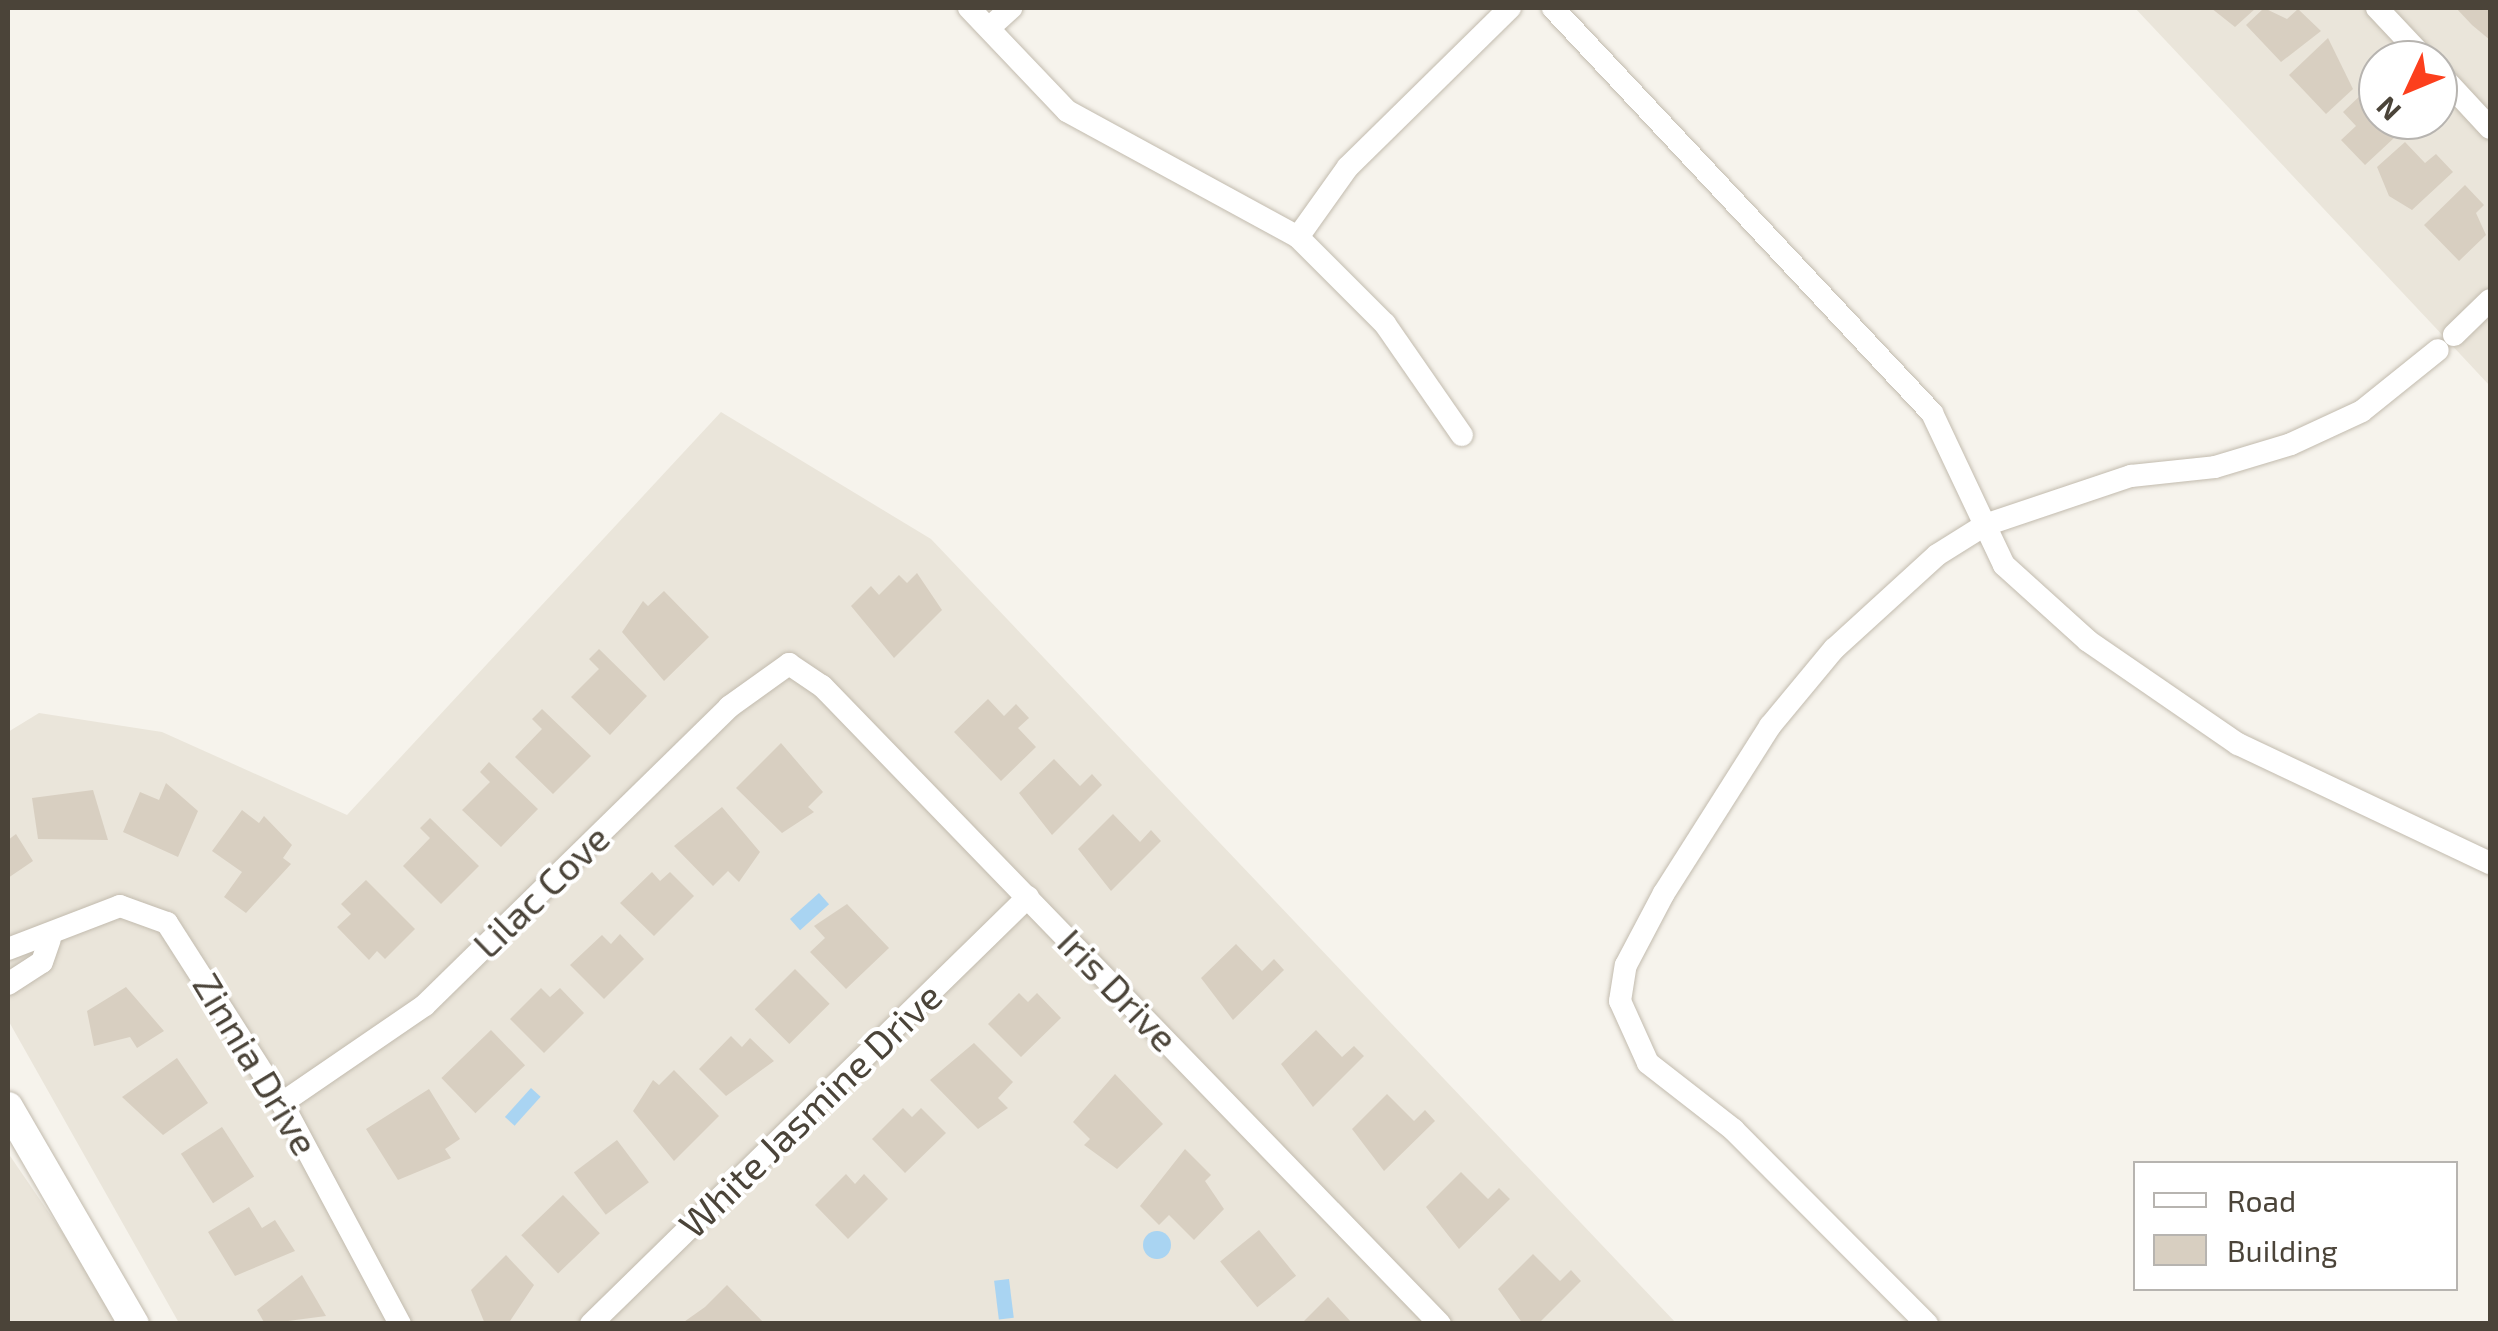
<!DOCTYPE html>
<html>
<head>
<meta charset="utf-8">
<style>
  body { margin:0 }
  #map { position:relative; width:2498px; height:1331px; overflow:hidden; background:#f6f3ec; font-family:"Exo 2",sans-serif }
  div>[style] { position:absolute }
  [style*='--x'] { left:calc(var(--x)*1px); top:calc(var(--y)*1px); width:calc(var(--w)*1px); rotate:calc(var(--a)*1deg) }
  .residential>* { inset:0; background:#eae5da }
  .water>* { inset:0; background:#a9d4f2; transform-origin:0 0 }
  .round { border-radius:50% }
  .building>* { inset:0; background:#d8cfc1; transform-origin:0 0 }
  .roads { filter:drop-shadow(0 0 2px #c2bbae) drop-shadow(0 0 2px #c2bbae) }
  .minor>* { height:22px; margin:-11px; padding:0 11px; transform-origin:11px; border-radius:11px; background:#fff }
  .tertiary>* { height:30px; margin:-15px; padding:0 15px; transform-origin:15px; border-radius:15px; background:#fff }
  span { translate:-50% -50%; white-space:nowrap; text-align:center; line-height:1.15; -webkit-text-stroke:8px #fff; paint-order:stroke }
  .street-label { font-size:38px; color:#4b4439 }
  .frame { position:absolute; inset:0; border:10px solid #4b4439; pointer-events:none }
  .legend { position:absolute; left:2133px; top:1161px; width:325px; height:130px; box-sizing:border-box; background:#fff; border:2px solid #b7b4b0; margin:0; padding:12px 18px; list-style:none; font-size:30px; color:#4b4439 }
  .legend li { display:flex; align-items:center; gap:20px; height:50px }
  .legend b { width:50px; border:2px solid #b7b4b0 }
  .north { position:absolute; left:2358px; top:40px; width:100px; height:100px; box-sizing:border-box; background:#fff; border:2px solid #b7b4b0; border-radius:50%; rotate:226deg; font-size:28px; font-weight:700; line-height:40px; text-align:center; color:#4b4439 }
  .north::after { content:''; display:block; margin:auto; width:35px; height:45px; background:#fc3f1d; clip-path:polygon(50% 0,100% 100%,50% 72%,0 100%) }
</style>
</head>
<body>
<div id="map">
  <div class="residential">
    <div style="clip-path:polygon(evenodd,2135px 8px,2490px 8px,2490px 386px,2432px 324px,2135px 8px,2378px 60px,2438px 60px,2438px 120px,2378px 120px,2378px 60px)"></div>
    <div style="clip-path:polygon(721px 412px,931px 539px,1676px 1323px,179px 1323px,8px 1020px,8px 732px,39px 713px,162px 732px,347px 815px)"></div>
    <div style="clip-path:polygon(8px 1153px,97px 1283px,119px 1323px,8px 1323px)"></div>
  </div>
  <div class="water">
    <div style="left:819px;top:893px;width:15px;height:39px;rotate:48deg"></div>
    <div style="left:531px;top:1088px;width:13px;height:39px;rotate:42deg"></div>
    <div class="round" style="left:1143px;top:1231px;width:28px;height:28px"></div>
    <div style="left:1009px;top:1279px;width:39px;height:15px;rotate:83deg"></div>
  </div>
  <div class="building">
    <div style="clip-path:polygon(2211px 8px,2256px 8px,2235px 27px)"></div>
    <div style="clip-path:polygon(2264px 8px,2287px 19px,2298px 9px,2321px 31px,2281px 62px,2246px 25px)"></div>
    <div style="clip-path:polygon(2456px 8px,2490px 8px,2490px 40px,2472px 25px)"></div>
    <div style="clip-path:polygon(2328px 38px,2353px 89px,2326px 114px,2289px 75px)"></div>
    <div style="clip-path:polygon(2364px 92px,2378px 120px,2409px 124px,2365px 165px,2341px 140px,2356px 126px,2343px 112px)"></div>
    <div style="clip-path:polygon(2405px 142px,2425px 163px,2436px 154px,2453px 172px,2412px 210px,2389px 196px,2377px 167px)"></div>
    <div style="clip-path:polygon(2465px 185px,2484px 205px,2476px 213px,2486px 235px,2459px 261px,2424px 225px)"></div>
    <div style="clip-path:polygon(917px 573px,942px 610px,894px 658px,851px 606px,871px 586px,879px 595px,899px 575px,907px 583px)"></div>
    <div style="clip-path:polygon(664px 591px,709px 637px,664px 681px,622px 632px,643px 601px,648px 606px)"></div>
    <div style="clip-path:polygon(599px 649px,647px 696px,610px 735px,571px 697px,599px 669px,589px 659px)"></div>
    <div style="clip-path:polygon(988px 699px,1004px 716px,1016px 704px,1029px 718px,1018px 728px,1036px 747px,1001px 781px,954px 732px)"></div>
    <div style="clip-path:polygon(542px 709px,591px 756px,553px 794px,515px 757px,542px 729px,532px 719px)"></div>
    <div style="clip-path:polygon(781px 743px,823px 792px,808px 807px,814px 812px,782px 833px,736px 788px)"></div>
    <div style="clip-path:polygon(1054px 759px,1080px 786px,1092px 774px,1102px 785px,1052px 835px,1019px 793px)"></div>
    <div style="clip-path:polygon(489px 762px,538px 809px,501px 847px,462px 810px,490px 782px,480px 772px)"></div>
    <div style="clip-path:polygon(166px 783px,198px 811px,178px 857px,123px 832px,140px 792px,159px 800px)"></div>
    <div style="clip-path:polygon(93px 790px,108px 840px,38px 839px,32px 798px)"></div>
    <div style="clip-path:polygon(722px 807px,760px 852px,739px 882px,728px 871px,713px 886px,674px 846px)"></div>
    <div style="clip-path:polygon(242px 810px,259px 823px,264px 816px,292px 845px,283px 858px,291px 864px,246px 913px,224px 897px,242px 872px,212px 851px)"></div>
    <div style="clip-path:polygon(1113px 814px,1140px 842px,1151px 830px,1161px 841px,1111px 891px,1078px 849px)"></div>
    <div style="clip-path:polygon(430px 818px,479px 866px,441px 904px,403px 866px,430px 838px,420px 828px)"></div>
    <div style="clip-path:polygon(16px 834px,33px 861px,8px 878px,8px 840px)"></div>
    <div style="clip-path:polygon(652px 872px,660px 881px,670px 872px,694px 896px,654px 936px,620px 903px)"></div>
    <div style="clip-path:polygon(366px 880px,415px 929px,385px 959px,377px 951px,369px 960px,337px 927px,351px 914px,341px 904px)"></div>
    <div style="clip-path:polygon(847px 904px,889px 948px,846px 989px,810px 952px,825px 938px,814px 926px)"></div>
    <div style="clip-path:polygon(620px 934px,644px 959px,604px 999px,570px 965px,602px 935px,611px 944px)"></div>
    <div style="clip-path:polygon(1236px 944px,1262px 971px,1274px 959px,1284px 970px,1233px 1020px,1201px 978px)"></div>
    <div style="left:795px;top:969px;width:49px;height:57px;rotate:45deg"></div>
    <div style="clip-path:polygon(126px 987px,164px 1031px,137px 1048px,130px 1037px,94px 1046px,87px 1011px)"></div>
    <div style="clip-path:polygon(541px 988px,550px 997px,560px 988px,584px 1013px,544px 1053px,510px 1019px)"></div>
    <div style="clip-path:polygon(1019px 993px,1028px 1002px,1037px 993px,1061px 1018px,1021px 1057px,988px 1024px)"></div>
    <div style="left:491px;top:1030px;width:49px;height:69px;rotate:46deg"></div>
    <div style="clip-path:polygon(1316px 1030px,1342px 1057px,1354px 1046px,1364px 1056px,1313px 1107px,1281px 1064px)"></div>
    <div style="clip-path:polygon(731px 1036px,742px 1047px,750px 1038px,774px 1061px,726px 1096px,699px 1069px)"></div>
    <div style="clip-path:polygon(974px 1043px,1013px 1082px,998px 1098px,1008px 1108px,978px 1129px,930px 1080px)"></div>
    <div style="clip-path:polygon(177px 1058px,208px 1103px,163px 1135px,122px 1097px)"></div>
    <div style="clip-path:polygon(674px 1070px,719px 1116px,674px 1161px,633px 1111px,653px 1080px,659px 1085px)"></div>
    <div style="clip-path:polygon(1115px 1074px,1163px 1124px,1117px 1169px,1084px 1145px,1090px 1139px,1073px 1122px)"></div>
    <div style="clip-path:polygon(429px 1089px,460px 1139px,445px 1149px,451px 1158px,398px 1180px,366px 1129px)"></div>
    <div style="clip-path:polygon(1387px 1094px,1414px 1121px,1425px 1110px,1435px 1121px,1384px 1171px,1352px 1129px)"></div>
    <div style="clip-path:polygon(903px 1108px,912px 1117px,921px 1108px,946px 1133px,905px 1173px,872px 1139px)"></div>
    <div style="left:222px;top:1127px;width:59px;height:49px;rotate:57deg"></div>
    <div style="left:617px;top:1140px;width:53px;height:54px;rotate:53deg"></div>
    <div style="clip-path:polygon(1185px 1149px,1211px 1175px,1205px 1181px,1224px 1209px,1194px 1240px,1169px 1215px,1159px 1225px,1140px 1206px)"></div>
    <div style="clip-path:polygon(1461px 1172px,1488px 1199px,1499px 1188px,1510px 1199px,1459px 1249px,1426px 1207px)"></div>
    <div style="clip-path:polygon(846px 1174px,855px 1184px,864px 1174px,888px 1199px,848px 1239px,815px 1205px)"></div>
    <div style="left:563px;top:1195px;width:53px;height:58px;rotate:46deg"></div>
    <div style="clip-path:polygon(249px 1207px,262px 1228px,275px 1220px,295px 1251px,235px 1276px,208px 1232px)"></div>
    <div style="left:1259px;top:1230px;width:59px;height:50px;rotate:51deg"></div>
    <div style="clip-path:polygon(1533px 1254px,1560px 1281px,1571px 1270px,1581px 1281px,1538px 1324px,1523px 1324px,1498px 1289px)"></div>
    <div style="clip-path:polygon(506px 1255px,534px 1285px,508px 1324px,485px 1324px,471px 1290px)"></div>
    <div style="clip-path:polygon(302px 1275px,326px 1316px,265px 1324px,257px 1310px)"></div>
    <div style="clip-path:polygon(727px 1285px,765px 1324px,681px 1324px,705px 1307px)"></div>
    <div style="clip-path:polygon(1328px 1297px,1353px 1324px,1301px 1324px)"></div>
  </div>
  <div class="roads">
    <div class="minor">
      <div style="--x:969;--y:8;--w:142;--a:46.4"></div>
      <div style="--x:1067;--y:111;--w:263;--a:28.6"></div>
      <div style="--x:1298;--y:237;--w:86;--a:-54.5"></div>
      <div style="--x:1348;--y:167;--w:227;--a:-44.5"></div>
      <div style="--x:1553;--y:8;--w:555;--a:46.9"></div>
      <div style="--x:1932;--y:413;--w:124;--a:64.7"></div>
      <div style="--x:1985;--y:525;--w:154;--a:-18.6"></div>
      <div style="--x:2131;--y:476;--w:84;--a:-6.1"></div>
      <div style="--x:2215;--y:467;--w:79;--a:-16.8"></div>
      <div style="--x:2291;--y:444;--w:78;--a:-24.9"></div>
      <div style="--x:2362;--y:411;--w:97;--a:-38.8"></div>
      <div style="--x:2377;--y:8;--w:71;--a:46.7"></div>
      <div style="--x:989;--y:28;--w:30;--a:-42"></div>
      <div style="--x:2438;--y:72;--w:76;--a:47.1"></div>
      <div style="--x:1298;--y:237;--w:123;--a:45"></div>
      <div style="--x:1385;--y:324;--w:135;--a:55.3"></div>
      <div style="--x:2454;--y:335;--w:50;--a:-44.2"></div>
      <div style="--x:8;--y:949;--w:120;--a:-21"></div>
      <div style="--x:120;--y:906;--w:50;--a:19.9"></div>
      <div style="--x:167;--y:923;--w:214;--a:57.4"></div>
      <div style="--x:282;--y:1103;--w:251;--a:61.9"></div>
      <div style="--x:8;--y:984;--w:40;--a:-32.9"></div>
      <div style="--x:42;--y:962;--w:24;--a:-71"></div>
      <div style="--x:282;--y:1103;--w:173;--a:-34.4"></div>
      <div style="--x:425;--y:1005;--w:426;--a:-44.4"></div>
      <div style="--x:729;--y:707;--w:74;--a:-35.6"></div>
      <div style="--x:789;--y:664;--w:40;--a:34"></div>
      <div style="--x:822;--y:686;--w:888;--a:45.91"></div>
      <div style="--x:591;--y:1324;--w:611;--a:-44.34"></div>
      <div style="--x:1927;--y:1324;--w:274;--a:-134.9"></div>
      <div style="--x:1734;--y:1130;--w:109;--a:-142.1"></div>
      <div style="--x:1648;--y:1063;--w:68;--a:-114.3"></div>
      <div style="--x:1620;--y:1001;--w:36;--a:-81"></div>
      <div style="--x:1626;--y:965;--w:81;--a:-62.2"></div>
      <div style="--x:1664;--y:893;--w:198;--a:-57.6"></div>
      <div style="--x:1770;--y:726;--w:100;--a:-50.3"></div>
      <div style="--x:1834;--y:649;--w:139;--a:-42.4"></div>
      <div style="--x:1937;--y:555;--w:57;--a:-32"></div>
      <div style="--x:1985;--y:525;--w:44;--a:64.6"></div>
      <div style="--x:2004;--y:565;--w:113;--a:42.1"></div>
      <div style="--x:2088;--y:641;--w:182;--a:34.5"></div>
      <div style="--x:2238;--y:744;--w:279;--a:25.3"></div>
    </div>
    <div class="tertiary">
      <div style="--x:8;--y:1107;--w:251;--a:59.9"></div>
    </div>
  </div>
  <div class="street-label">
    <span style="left:541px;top:891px;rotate:-44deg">Lilac Cove</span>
    <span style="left:1118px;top:990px;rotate:46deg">Iris Drive</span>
    <span style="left:256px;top:1064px;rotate:59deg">Zinnia Drive</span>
    <span style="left:810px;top:1110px;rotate:-44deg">White Jasmine Drive</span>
  </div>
  <div class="frame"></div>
  <ul class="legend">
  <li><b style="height:12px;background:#fff"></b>Road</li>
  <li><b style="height:28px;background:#d8cfc1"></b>Building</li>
  </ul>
  <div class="north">N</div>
</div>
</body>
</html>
